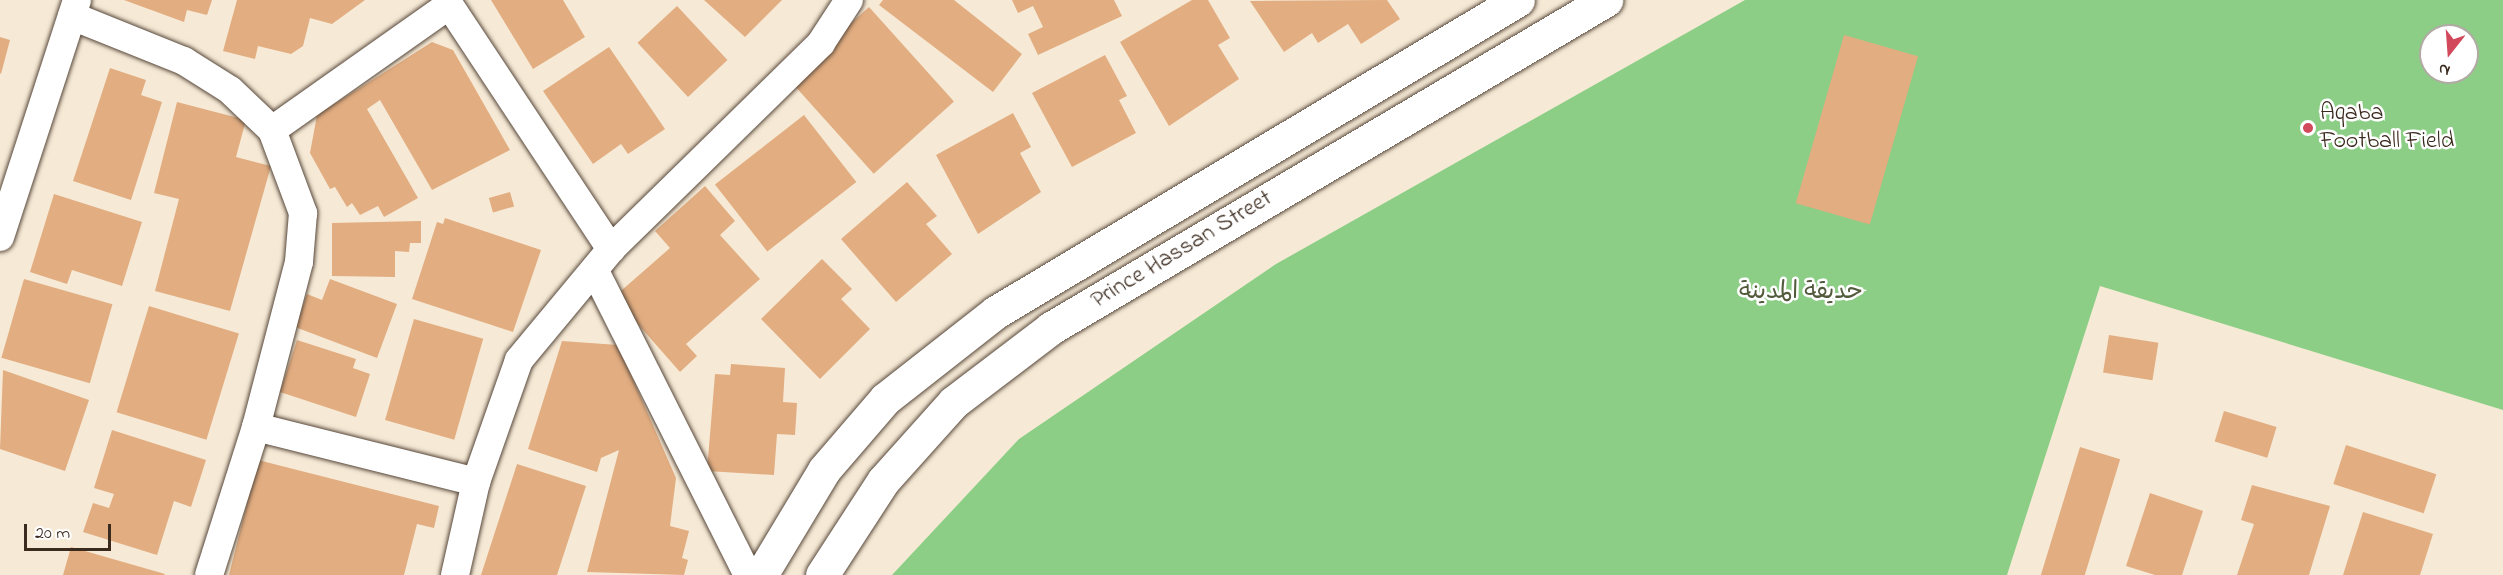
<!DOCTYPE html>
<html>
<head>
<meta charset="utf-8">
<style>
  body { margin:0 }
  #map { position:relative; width:2503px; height:575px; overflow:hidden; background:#f6ead6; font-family:"Indie Flower","Playpen Sans Arabic",sans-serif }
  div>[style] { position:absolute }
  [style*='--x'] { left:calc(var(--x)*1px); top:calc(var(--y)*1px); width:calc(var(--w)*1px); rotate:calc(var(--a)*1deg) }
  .green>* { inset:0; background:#8cce86 }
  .building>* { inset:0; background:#e2ad81; transform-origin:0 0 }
  .roads { filter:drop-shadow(0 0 2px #57473a) drop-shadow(0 0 2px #57473a) }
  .street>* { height:28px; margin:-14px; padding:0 14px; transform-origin:14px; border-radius:14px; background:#fff }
  .primary>* { height:33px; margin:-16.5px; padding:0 16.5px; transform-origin:16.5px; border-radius:16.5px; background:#fff }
  .dots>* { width:16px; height:16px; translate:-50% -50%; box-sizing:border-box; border:3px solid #fff; border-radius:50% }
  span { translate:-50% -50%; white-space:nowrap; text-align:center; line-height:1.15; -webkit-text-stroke:5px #fff; paint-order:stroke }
  .poi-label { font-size:24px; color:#3b2a1e }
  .left { translate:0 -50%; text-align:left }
  .street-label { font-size:24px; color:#3b2a1e }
  .park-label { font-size:24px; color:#535b3d }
  .north { position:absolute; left:2419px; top:24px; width:60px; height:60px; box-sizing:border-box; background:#fff; border:2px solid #b1aaa5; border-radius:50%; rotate:197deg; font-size:16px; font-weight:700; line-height:24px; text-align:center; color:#3b2a1e }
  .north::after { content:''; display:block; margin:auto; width:21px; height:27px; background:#d1495b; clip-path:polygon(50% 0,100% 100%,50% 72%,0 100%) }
  .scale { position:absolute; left:24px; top:524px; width:87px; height:27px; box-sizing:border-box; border:3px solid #3b2a1e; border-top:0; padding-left:8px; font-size:18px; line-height:21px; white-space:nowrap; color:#3b2a1e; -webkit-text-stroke:4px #fff; paint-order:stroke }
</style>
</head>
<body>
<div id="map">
  <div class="green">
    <div style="clip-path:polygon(evenodd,1745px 0,2503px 0,2503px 410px,2100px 286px,2007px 575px,892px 575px,1019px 439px,1276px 264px,1745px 0,2431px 36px,2467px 36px,2467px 72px,2431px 72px,2431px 36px)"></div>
  </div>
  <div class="building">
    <div style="clip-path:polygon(124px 0,212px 0,207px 15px,187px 10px,184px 22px)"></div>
    <div style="clip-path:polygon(237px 0,365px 0,332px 24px,310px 18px,303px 46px,291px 54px,258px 46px,255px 59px,223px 51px)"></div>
    <div style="clip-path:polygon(491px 0,563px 0,585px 37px,533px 69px)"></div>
    <div style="clip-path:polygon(704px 0,782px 0,745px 37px)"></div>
    <div style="clip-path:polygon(883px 0,954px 0,1022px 54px,993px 92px,879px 5px)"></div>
    <div style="clip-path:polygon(1012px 0,1114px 0,1122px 16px,1038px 55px,1028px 34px,1043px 27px,1033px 6px,1018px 13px)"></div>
    <div style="clip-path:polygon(1192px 0,1208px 0,1230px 38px,1218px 45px,1239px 79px,1169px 126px,1120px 42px)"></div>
    <div style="clip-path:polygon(1387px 0,1400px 19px,1361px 44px,1348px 24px,1318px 43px,1312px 33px,1284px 52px,1250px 1px)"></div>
    <div style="left:677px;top:6px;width:74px;height:54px;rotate:47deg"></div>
    <div style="left:869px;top:7px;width:127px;height:108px;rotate:48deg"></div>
    <div style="left:1844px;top:35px;width:77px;height:175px;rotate:16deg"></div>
    <div style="clip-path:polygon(0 37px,10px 40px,1px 74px,0 73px)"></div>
    <div style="clip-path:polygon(432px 42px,453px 50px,510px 150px,432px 190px,380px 100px,367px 109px,418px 198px,384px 217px,378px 206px,360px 215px,352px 203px,347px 207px,335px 187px,330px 189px,310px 153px,317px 115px)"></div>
    <div style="clip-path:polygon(609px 47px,665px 129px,628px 154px,621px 144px,593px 164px,543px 91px)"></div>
    <div style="clip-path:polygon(1105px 55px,1127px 96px,1119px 100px,1136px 133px,1072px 167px,1032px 93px)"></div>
    <div style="clip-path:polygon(110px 68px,146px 80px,141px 95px,162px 102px,131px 200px,73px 181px)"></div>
    <div style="clip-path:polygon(177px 102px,246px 120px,236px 157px,271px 166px,230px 311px,155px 291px,179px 199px,154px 193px)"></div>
    <div style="clip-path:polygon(1013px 113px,1031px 147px,1020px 153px,1041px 192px,978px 234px,936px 155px)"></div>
    <div style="left:804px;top:115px;width:85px;height:113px;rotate:52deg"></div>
    <div style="clip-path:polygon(907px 182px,937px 216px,926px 224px,952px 254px,896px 302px,841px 239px)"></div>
    <div style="clip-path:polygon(705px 186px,735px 221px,720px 235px,760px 279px,686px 344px,697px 356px,680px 372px,614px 297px,670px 248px,655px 231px)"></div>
    <div style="left:510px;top:192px;width:15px;height:22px;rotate:74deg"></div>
    <div style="clip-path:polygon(54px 194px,142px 222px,122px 286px,72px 270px,67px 284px,30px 272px)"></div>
    <div style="clip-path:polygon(445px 218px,541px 250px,513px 332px,412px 299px,437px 222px,443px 224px)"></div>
    <div style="clip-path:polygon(421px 221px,421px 243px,410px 243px,409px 252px,395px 251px,395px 277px,332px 276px,332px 223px)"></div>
    <div style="clip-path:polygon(822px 259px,852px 289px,841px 299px,870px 329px,820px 379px,761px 319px)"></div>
    <div style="left:24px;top:279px;width:92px;height:82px;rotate:16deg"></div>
    <div style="clip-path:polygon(330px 279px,397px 304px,377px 358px,295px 327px,307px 294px,322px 300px)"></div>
    <div style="left:149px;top:306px;width:94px;height:111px;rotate:17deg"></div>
    <div style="left:414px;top:319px;width:72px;height:105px;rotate:16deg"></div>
    <div style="left:2109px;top:335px;width:50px;height:38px;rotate:9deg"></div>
    <div style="clip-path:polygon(297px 340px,356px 359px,353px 368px,370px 374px,356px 417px,280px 392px)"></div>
    <div style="clip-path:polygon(562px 341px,618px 345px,676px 478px,670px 526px,689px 531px,682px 558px,688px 560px,684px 575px,587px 572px,619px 450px,601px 458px,597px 472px,528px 449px)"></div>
    <div style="clip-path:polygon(731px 364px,785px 368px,783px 402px,797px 403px,795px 435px,777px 434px,774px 475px,707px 471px,715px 374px,730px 375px)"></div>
    <div style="clip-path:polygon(3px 370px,89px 400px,65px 471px,0 449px)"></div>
    <div style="left:2224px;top:411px;width:55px;height:32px;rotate:17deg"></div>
    <div style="clip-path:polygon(112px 430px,206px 460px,191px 507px,174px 501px,157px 555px,83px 532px,93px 503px,109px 508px,114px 494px,94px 488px)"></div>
    <div style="left:2346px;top:445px;width:95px;height:41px;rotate:18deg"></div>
    <div style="left:2080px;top:447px;width:42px;height:134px;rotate:17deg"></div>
    <div style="clip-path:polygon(258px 460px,439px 506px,434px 528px,417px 524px,404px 575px,229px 575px)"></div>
    <div style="clip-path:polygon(517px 464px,586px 486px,557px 575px,481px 575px)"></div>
    <div style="clip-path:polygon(2252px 485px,2330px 506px,2309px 575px,2237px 575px,2254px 524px,2241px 520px)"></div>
    <div style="clip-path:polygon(2150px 493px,2203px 511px,2182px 575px,2155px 575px,2126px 566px)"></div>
    <div style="clip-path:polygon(2363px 512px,2433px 534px,2420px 575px,2343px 575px)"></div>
    <div style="clip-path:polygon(71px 547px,165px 574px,164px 575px,63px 575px)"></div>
  </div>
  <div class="roads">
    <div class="street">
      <div style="--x:446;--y:0;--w:299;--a:56.5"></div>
      <div style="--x:72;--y:16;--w:121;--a:21.9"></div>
      <div style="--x:184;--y:61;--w:54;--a:32.2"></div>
      <div style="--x:230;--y:90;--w:58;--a:43.6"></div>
      <div style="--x:272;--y:130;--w:89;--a:69.5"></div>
      <div style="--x:303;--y:213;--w:49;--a:94.7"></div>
      <div style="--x:299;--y:262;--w:171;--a:104.6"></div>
      <div style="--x:256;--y:427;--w:155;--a:107.6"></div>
      <div style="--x:272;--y:130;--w:215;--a:-35.2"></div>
      <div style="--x:0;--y:237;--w:249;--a:-72"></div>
      <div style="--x:596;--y:273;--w:338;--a:63.3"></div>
      <div style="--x:256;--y:427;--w:227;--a:14"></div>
      <div style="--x:455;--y:575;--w:95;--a:-77.3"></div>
      <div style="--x:476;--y:482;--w:129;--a:-70.6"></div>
      <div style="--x:519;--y:360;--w:144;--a:-50.3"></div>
      <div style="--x:611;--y:249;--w:294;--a:-44.4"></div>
      <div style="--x:821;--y:43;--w:51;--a:-56.9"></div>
    </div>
    <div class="primary">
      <div style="--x:761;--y:575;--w:122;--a:-59"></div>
      <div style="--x:824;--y:470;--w:94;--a:-49.3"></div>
      <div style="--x:885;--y:399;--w:141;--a:-38.1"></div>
      <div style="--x:996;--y:312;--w:608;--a:-30.87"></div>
      <div style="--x:822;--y:575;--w:112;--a:-57"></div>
      <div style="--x:883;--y:481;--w:106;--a:-48.1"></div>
      <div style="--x:954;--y:402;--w:122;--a:-37.3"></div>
      <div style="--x:1051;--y:328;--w:645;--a:-30.58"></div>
    </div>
  </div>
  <div class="dots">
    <div style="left:2308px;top:128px;background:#d1495b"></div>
  </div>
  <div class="poi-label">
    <span class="left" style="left:2320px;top:128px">Aqaba<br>Football Field</span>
  </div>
  <div class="street-label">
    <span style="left:1182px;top:250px;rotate:-31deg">Prince Hassan Street</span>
  </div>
  <div class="park-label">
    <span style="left:1801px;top:293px">حديقة المدينة</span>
  </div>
  <div class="north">N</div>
  <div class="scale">20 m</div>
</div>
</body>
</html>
